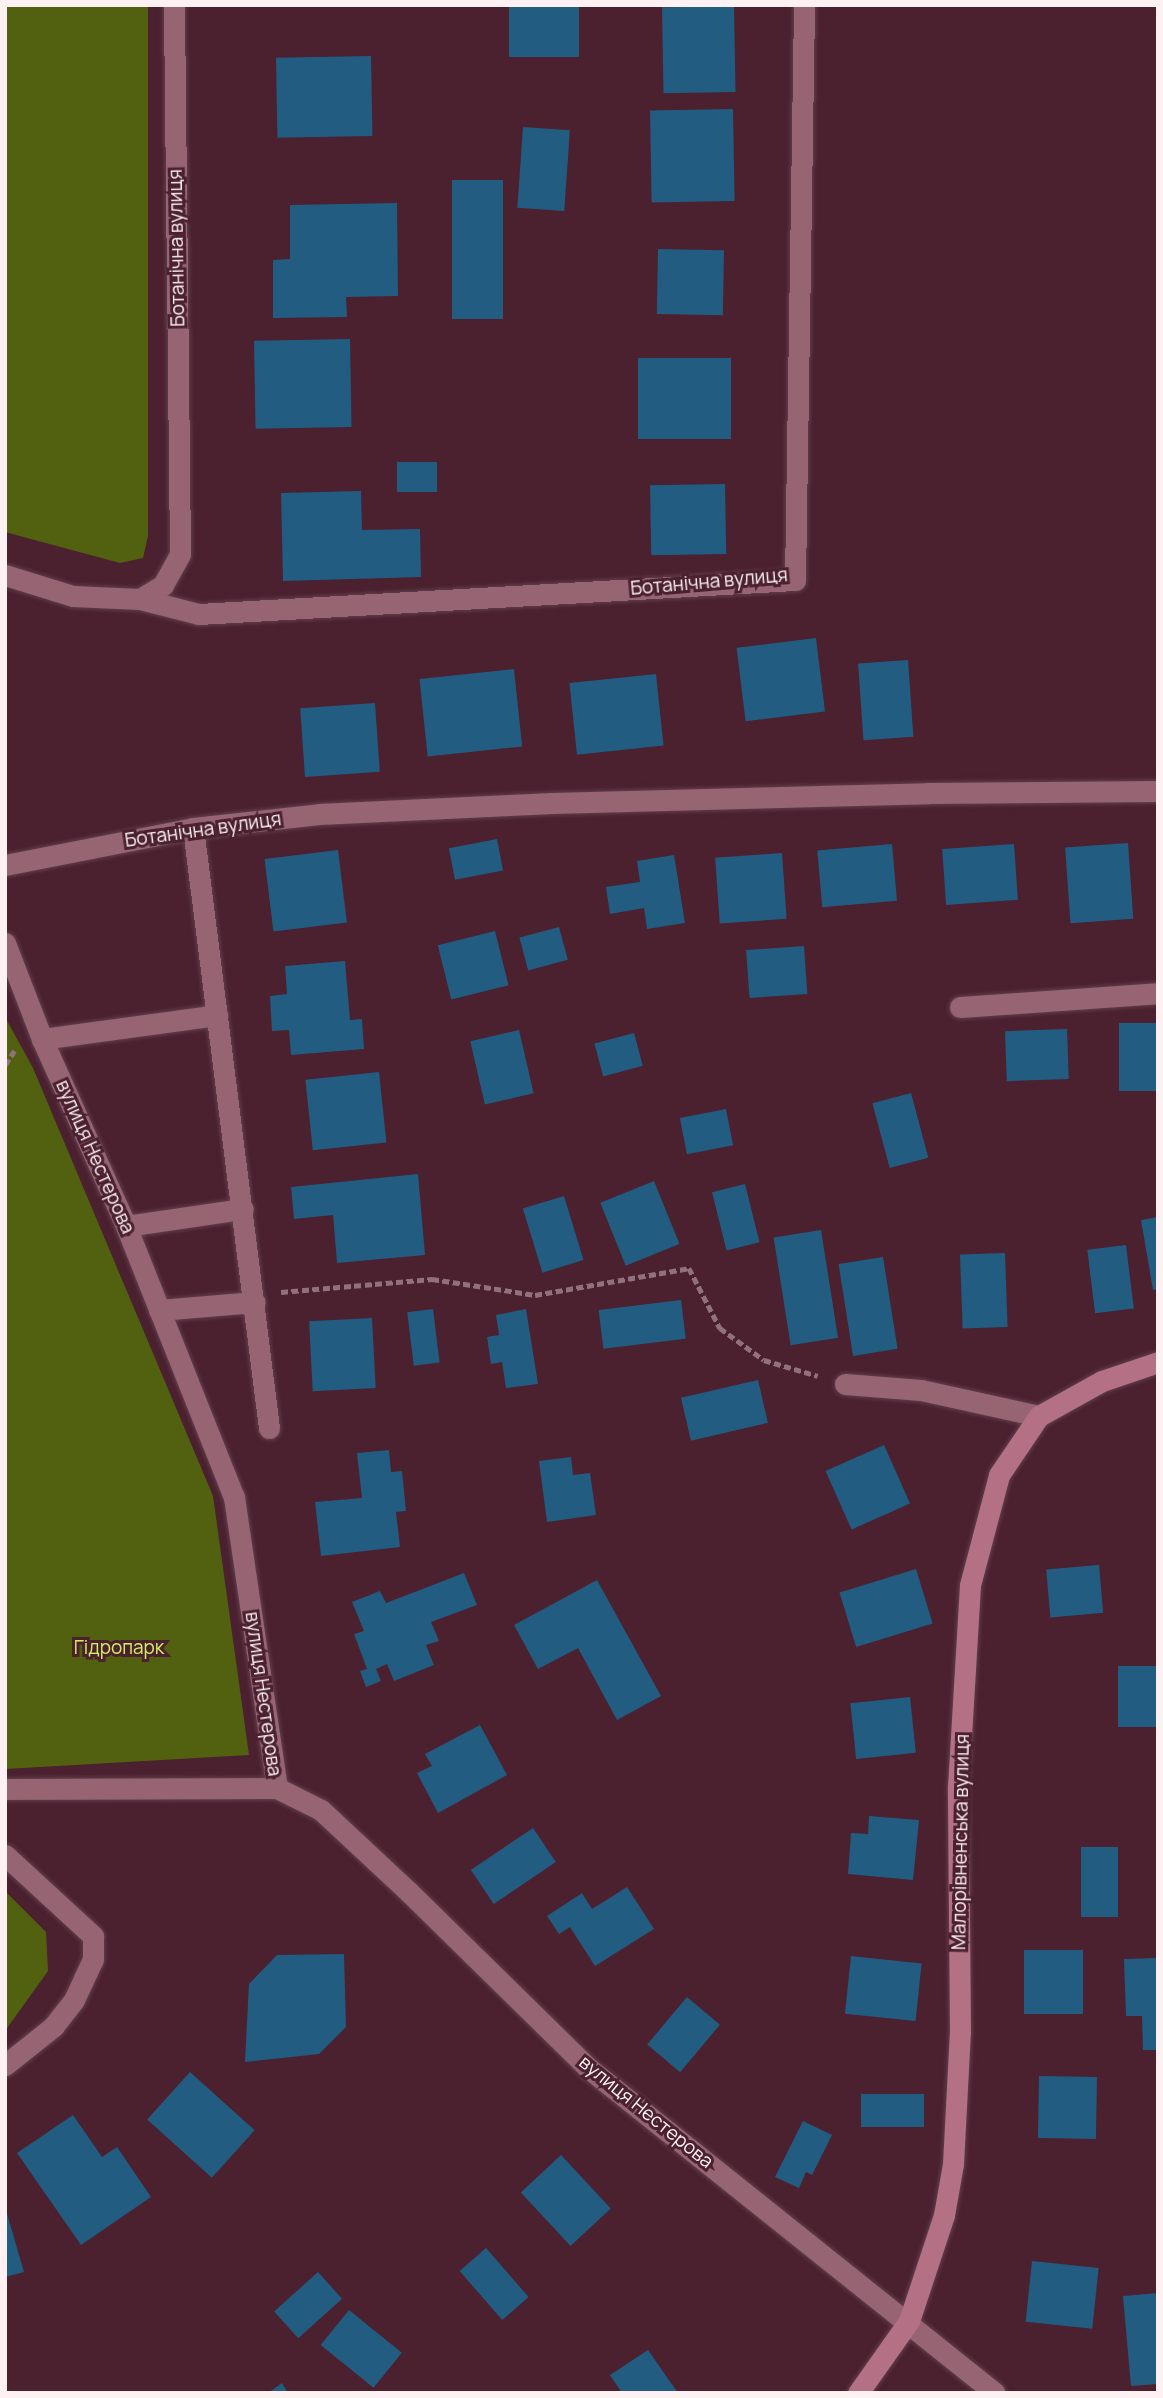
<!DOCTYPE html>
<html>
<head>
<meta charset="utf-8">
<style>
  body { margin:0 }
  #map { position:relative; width:1163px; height:2398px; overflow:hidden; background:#4b202f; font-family:Manrope,sans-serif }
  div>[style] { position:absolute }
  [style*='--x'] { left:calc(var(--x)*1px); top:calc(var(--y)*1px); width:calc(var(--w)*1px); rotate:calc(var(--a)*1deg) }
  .green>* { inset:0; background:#52610f }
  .building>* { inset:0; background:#225c81; transform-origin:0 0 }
  .path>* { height:4.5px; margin-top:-2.25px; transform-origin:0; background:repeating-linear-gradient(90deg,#91727c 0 7px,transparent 0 10.5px) }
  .roads { filter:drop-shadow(0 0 2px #603f4c) drop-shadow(0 0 2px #603f4c) }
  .lane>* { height:21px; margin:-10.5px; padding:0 10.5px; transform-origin:10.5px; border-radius:10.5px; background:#966473 }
  .street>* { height:21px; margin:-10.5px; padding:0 10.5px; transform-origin:10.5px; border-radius:10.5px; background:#966473 }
  .secondary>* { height:21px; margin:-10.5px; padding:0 10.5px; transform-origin:10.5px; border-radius:10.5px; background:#b47186 }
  span { translate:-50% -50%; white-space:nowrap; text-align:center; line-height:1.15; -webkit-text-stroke:6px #4b202f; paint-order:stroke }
  .street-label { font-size:19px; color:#fdf1f4 }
  .park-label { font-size:19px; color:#d2f162 }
  .frame { position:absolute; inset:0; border:7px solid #fdf1f4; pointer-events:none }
</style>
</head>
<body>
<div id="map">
  <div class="green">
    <div style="clip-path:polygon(5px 5px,148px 5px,148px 536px,143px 558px,120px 563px,5px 532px)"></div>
    <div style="clip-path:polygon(5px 1017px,33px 1068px,213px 1496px,249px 1755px,5px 1769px)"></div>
    <div style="clip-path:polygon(5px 1891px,46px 1932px,48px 1971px,5px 2031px)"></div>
  </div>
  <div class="building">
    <div style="left:509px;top:5px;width:70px;height:52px"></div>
    <div style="left:734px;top:6px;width:86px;height:72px;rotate:89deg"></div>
    <div style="left:371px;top:56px;width:80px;height:95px;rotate:89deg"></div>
    <div style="left:733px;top:109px;width:92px;height:83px;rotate:89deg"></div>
    <div style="left:523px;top:127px;width:47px;height:81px;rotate:4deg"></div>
    <div style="left:503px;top:180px;width:139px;height:51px;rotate:90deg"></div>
    <div style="clip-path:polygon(397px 203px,398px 296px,346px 297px,347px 317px,273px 318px,273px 260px,290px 259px,290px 205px)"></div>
    <div style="left:658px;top:249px;width:66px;height:65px;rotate:1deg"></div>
    <div style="left:350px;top:339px;width:88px;height:96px;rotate:89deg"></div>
    <div style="left:731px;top:358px;width:81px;height:93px;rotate:90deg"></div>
    <div style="left:397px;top:462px;width:40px;height:30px"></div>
    <div style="left:725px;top:484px;width:70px;height:75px;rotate:89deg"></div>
    <div style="clip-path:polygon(361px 491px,362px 530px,420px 529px,421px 577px,283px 581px,281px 493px)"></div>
    <div style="left:816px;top:638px;width:74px;height:80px;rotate:83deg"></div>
    <div style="left:908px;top:660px;width:77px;height:50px;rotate:86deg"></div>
    <div style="left:514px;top:669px;width:78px;height:95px;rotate:84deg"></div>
    <div style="left:656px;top:674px;width:72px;height:87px;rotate:84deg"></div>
    <div style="left:375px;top:703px;width:69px;height:75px;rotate:86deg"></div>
    <div style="left:497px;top:839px;width:32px;height:49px;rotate:79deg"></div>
    <div style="left:1128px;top:843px;width:76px;height:63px;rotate:86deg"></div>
    <div style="left:892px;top:844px;width:57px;height:75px;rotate:85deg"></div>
    <div style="left:1014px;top:844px;width:56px;height:72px;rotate:86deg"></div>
    <div style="left:338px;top:850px;width:73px;height:74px;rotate:83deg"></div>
    <div style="left:782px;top:853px;width:66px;height:67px;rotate:86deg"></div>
    <div style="clip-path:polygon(674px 855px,685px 923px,647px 929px,644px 908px,610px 914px,606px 887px,640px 882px,637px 861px)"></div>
    <div style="left:559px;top:927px;width:34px;height:41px;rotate:75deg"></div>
    <div style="left:495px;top:931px;width:56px;height:59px;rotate:76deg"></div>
    <div style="left:804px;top:946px;width:48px;height:58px;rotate:86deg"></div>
    <div style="clip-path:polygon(345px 961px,350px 1020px,362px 1019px,364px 1049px,291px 1055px,289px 1030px,272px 1031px,270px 996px,287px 994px,285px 966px)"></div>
    <div style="left:1158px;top:1023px;width:68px;height:39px;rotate:90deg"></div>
    <div style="left:1067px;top:1029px;width:50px;height:62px;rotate:88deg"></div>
    <div style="left:519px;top:1030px;width:65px;height:50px;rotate:77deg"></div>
    <div style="left:634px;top:1033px;width:34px;height:41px;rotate:75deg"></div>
    <div style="left:379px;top:1072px;width:71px;height:74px;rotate:84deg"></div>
    <div style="left:911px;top:1093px;width:67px;height:40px;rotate:75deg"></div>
    <div style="left:726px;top:1109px;width:37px;height:47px;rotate:79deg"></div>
    <div style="clip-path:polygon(418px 1174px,425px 1255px,337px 1263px,333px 1215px,294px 1219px,291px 1187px)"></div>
    <div style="left:654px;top:1181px;width:68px;height:58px;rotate:68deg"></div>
    <div style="left:745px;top:1184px;width:60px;height:34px;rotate:76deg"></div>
    <div style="left:564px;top:1196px;width:67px;height:43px;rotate:73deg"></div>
    <div style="clip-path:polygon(1158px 1217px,1158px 1289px,1153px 1290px,1141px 1220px)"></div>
    <div style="left:821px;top:1230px;width:109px;height:48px;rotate:81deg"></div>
    <div style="left:1126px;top:1245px;width:64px;height:39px;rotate:83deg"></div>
    <div style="left:1005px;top:1253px;width:74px;height:45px;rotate:88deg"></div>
    <div style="left:883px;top:1257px;width:93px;height:45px;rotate:81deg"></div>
    <div style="left:681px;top:1300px;width:39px;height:83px;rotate:83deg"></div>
    <div style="left:433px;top:1309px;width:54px;height:26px;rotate:83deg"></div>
    <div style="clip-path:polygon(526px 1309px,538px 1384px,506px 1388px,502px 1362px,491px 1364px,487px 1337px,499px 1335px,496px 1315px)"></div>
    <div style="left:372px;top:1318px;width:70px;height:63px;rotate:87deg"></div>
    <div style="left:758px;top:1380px;width:44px;height:79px;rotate:77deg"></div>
    <div style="left:884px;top:1445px;width:64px;height:64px;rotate:66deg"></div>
    <div style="clip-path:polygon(389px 1450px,391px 1472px,402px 1471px,406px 1511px,396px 1512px,400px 1547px,321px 1556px,315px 1502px,362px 1498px,357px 1453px)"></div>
    <div style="clip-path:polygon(571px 1457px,573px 1475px,590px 1473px,596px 1515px,547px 1522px,539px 1461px)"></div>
    <div style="left:1099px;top:1565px;width:48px;height:53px;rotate:85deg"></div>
    <div style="left:916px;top:1569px;width:57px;height:80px;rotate:73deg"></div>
    <div style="clip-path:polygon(464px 1573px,477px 1605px,431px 1622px,439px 1641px,426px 1645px,434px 1665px,394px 1681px,387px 1664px,376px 1669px,381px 1681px,366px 1687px,360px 1671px,367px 1669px,354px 1634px,364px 1631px,352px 1602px,380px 1591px,386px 1603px)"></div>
    <div style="clip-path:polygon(597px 1580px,661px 1696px,617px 1720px,578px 1648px,538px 1669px,514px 1625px)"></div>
    <div style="left:1158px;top:1666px;width:61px;height:40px;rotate:90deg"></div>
    <div style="left:910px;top:1697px;width:56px;height:60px;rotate:84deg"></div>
    <div style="clip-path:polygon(480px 1725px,507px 1775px,438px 1813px,417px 1773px,432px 1766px,425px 1754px)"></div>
    <div style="clip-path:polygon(869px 1816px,919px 1820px,913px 1880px,848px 1874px,851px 1833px,868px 1834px)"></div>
    <div style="left:533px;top:1828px;width:41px;height:75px;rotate:56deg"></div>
    <div style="left:1081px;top:1847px;width:37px;height:70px"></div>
    <div style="clip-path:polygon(627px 1887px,654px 1929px,595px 1966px,570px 1927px,559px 1934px,547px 1916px,582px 1893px,592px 1909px)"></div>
    <div style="left:1024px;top:1950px;width:59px;height:64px"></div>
    <div style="clip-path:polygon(344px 1954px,346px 2027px,319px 2054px,245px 2062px,249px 1984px,277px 1955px)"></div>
    <div style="left:851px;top:1956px;width:71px;height:58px;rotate:6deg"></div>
    <div style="clip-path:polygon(1158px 1958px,1158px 2050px,1143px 2050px,1142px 2016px,1126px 2016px,1124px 1959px)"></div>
    <div style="left:687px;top:1997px;width:43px;height:62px;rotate:40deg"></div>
    <div style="left:190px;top:2072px;width:87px;height:64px;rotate:42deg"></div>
    <div style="left:1039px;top:2076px;width:58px;height:62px;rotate:1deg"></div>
    <div style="left:924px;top:2094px;width:33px;height:63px;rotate:90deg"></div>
    <div style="clip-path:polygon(73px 2115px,102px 2157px,117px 2147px,151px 2197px,81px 2245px,17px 2153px)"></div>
    <div style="clip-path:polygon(803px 2121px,832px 2135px,812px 2175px,806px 2172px,799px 2188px,775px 2177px)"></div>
    <div style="left:561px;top:2155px;width:73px;height:55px;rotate:47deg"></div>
    <div style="clip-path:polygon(5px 2207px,24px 2272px,5px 2277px)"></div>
    <div style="left:486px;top:2248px;width:65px;height:35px;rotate:49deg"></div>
    <div style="left:1032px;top:2261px;width:67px;height:61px;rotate:6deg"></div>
    <div style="left:318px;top:2272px;width:36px;height:59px;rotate:48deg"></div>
    <div style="clip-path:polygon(1158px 2293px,1158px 2384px,1131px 2386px,1123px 2296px)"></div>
    <div style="left:349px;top:2310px;width:68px;height:45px;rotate:39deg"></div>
    <div style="clip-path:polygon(648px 2350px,678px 2393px,622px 2393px,610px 2375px)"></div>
    <div style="clip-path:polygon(282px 2383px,288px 2393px,268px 2393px)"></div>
  </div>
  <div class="path">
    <div style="--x:5;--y:1065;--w:17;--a:-57"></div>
    <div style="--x:281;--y:1292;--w:152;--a:-4.9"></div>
    <div style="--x:432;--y:1279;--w:104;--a:8.8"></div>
    <div style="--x:535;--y:1295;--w:156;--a:-9.9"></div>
    <div style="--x:689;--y:1268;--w:68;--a:62.7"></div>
    <div style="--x:720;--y:1328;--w:54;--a:36"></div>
    <div style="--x:764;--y:1360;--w:56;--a:16.5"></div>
  </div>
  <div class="roads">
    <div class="lane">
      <div style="--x:193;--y:828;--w:605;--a:82.78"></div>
      <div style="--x:960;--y:1007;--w:198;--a:-4"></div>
      <div style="--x:42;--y:1039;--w:177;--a:-7.8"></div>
      <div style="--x:126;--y:1226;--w:118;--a:-8.3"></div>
      <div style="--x:159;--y:1310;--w:96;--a:-4.8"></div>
      <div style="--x:845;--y:1384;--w:76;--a:4.5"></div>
      <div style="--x:921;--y:1390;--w:121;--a:12.4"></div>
    </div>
    <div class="street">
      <div style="--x:5;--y:575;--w:71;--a:17.2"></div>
      <div style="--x:73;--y:596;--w:67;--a:2.6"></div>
      <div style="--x:140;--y:599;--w:27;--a:-31"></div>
      <div style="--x:163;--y:585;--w:35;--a:-61"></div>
      <div style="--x:180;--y:554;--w:549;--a:-90.63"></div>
      <div style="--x:140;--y:599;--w:61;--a:14.3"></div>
      <div style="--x:199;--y:614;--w:597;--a:-3.27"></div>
      <div style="--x:795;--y:580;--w:575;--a:-89.1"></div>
      <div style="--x:5;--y:865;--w:192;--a:-11.1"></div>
      <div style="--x:193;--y:828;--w:127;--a:-6.3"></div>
      <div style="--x:319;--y:814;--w:233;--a:-2.7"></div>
      <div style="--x:552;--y:803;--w:377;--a:-1.5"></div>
      <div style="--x:929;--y:793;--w:229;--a:-0.5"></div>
      <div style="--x:5;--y:943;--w:103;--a:68.9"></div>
      <div style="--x:42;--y:1039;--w:205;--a:65.8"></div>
      <div style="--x:126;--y:1226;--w:292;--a:68.3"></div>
      <div style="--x:234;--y:1497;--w:294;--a:81.6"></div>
      <div style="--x:277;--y:1788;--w:49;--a:26.6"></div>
      <div style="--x:321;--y:1810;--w:120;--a:43"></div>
      <div style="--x:409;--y:1892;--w:250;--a:44.5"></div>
      <div style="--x:587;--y:2067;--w:522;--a:38.63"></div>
      <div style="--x:5;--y:1789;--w:272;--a:-0.2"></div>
      <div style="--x:5;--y:1855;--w:120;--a:42.6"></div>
      <div style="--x:93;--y:1936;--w:23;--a:90"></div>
      <div style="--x:93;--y:1959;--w:45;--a:114.9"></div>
      <div style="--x:74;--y:2000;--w:33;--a:128"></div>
      <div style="--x:54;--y:2026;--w:63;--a:141.5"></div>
    </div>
    <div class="secondary">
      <div style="--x:858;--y:2393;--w:88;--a:-54.7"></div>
      <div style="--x:909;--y:2321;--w:112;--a:-71.7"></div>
      <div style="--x:944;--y:2215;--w:52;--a:-80"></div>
      <div style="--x:953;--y:2164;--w:132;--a:-87"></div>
      <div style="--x:960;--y:2032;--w:245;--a:-90.5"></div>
      <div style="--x:958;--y:1787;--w:202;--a:-86.6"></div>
      <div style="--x:970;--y:1585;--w:114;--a:-75.2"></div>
      <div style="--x:999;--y:1475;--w:71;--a:-55.9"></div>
      <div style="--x:1039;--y:1416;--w:72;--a:-29.1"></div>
      <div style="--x:1102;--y:1381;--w:59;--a:-18.7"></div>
    </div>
  </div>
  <div class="street-label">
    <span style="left:177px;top:248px;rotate:-91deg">Ботанічна вулиця</span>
    <span style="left:709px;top:582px;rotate:-5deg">Ботанічна вулиця</span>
    <span style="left:203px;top:830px;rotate:-8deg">Ботанічна вулиця</span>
    <span style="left:95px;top:1157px;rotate:66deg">вулиця Нестерова</span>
    <span style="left:263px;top:1694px;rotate:82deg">вулиця Нестерова</span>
    <span style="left:961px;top:1842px;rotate:-89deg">Малорівненська вулиця</span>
    <span style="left:646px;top:2112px;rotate:39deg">вулиця Нестерова</span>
  </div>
  <div class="park-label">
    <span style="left:119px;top:1648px">Гідропарк</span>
  </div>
  <div class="frame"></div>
</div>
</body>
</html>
